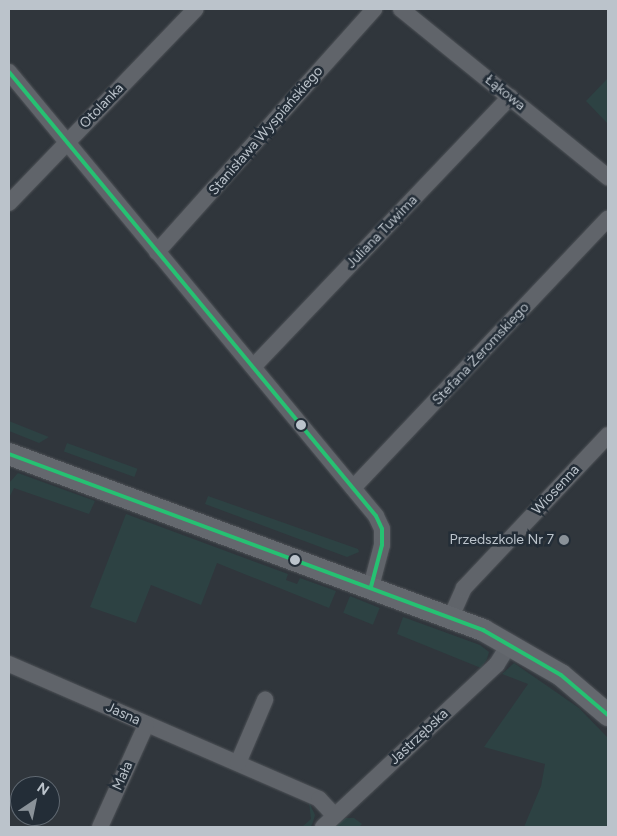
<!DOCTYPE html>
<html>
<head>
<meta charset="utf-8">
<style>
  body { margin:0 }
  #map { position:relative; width:617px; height:836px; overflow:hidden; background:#30363c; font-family:Figtree,sans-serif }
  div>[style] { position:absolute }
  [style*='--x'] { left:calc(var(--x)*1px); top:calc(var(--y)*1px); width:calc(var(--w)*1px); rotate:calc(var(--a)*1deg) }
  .green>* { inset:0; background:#2d4243; transform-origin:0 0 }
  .roads { filter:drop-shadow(0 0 1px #4e5257) drop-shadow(0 0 1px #4e5257) }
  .minor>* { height:16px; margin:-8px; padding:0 8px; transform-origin:8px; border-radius:8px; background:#60646a }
  .secondary>* { height:22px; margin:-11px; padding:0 11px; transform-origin:11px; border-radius:11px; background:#64686e }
  .bus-1>* { height:4px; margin:-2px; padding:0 2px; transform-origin:2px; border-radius:2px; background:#26c172 }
  .dots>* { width:14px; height:14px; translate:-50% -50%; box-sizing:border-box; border:2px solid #232d37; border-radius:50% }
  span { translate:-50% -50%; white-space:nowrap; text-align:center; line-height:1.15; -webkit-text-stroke:5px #232d37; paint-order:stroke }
  .street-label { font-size:14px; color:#bbc3cb }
  .poi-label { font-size:14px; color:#bbc3cb }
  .right { translate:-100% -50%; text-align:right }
  .frame { position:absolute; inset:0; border:10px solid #bbc3cb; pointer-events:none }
  .north { position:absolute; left:10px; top:776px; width:50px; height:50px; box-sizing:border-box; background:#232d37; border:1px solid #606972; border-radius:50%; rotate:34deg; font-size:14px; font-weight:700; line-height:20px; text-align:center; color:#bbc3cb }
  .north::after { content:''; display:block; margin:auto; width:18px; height:22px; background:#8a9299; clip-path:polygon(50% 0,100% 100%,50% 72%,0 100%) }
</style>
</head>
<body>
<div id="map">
  <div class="green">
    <div style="clip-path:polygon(608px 78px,608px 124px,586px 101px)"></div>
    <div style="clip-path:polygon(9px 421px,49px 437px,39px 443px,9px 431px)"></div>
    <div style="left:67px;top:443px;width:75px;height:9px;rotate:20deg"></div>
    <div style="clip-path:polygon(18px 473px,95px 501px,89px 514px,14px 488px,9px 498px,9px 483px)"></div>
    <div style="clip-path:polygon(208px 496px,358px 549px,359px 552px,347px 557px,205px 504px)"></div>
    <div style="clip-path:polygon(126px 514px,288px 574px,286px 580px,297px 584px,300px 578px,336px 591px,329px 608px,217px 563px,201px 605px,151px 585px,136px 623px,90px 607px)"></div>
    <div style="left:350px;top:596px;width:32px;height:18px;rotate:22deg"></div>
    <div style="clip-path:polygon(403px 617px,480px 645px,489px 652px,487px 659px,481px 668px,397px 634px)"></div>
    <div style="clip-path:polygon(514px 663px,579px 708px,608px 738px,608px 827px,524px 827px,541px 786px,545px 764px,484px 747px,528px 684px,502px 674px)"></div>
    <div style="clip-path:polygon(309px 802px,315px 815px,313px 822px,311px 827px,302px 827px,311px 819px)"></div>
    <div style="clip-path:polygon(345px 818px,354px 818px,362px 824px,359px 827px,335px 827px)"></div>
  </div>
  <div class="roads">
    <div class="minor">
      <div style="--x:401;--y:9;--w:267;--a:39.1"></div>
      <div style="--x:9;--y:72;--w:576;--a:50.42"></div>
      <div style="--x:376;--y:516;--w:14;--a:65"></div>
      <div style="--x:382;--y:529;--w:16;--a:90"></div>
      <div style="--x:382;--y:545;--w:43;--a:104.7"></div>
      <div style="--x:9;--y:203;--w:269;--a:-46.1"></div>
      <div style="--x:157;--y:252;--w:326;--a:-48.2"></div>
      <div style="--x:253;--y:367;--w:373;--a:-46.4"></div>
      <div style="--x:353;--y:488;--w:371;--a:-46.6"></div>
      <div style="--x:451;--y:617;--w:32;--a:-66"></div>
      <div style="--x:464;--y:588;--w:210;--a:-46.7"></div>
      <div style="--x:9;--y:664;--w:338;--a:23.5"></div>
      <div style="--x:319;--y:799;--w:23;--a:47"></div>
      <div style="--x:238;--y:763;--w:69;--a:-66.8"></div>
      <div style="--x:100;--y:827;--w:112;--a:-65.7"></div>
      <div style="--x:323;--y:827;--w:238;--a:-43.1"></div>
      <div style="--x:497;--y:664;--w:25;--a:-58"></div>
    </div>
    <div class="secondary">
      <div style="--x:9;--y:454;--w:506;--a:20.37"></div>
      <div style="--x:483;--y:630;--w:90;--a:30"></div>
      <div style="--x:561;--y:675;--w:62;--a:40.4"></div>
    </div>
  </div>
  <div class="bus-1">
    <div style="--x:9;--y:72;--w:576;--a:50.42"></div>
    <div style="--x:376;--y:516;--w:14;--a:65"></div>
    <div style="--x:382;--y:529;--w:16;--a:90"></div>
    <div style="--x:382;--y:545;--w:43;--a:104.7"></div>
    <div style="--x:9;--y:454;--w:506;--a:20.37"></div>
    <div style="--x:483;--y:630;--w:90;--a:30"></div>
    <div style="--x:561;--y:675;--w:62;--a:40.4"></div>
  </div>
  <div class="dots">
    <div style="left:301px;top:425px;background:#bbc3cb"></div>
    <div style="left:564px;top:540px;background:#8a9299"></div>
    <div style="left:295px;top:560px;background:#bbc3cb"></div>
  </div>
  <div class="street-label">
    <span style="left:505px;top:93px;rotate:39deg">Łąkowa</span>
    <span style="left:102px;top:106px;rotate:-46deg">Otolanka</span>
    <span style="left:266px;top:131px;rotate:-49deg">Stanisława Wyspiańskiego</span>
    <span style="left:382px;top:232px;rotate:-46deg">Juliana Tuwima</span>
    <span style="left:481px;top:354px;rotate:-47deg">Stefana Żeromskiego</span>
    <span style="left:556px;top:490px;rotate:-47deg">Wiosenna</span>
    <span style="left:123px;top:714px;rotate:24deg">Jasna</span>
    <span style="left:419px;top:737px;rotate:-43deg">Jastrzębska</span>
    <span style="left:123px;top:776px;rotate:-66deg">Mała</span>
  </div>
  <div class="poi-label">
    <span class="right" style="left:554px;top:540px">Przedszkole Nr 7</span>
  </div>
  <div class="frame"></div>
  <div class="north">N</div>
</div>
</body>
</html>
